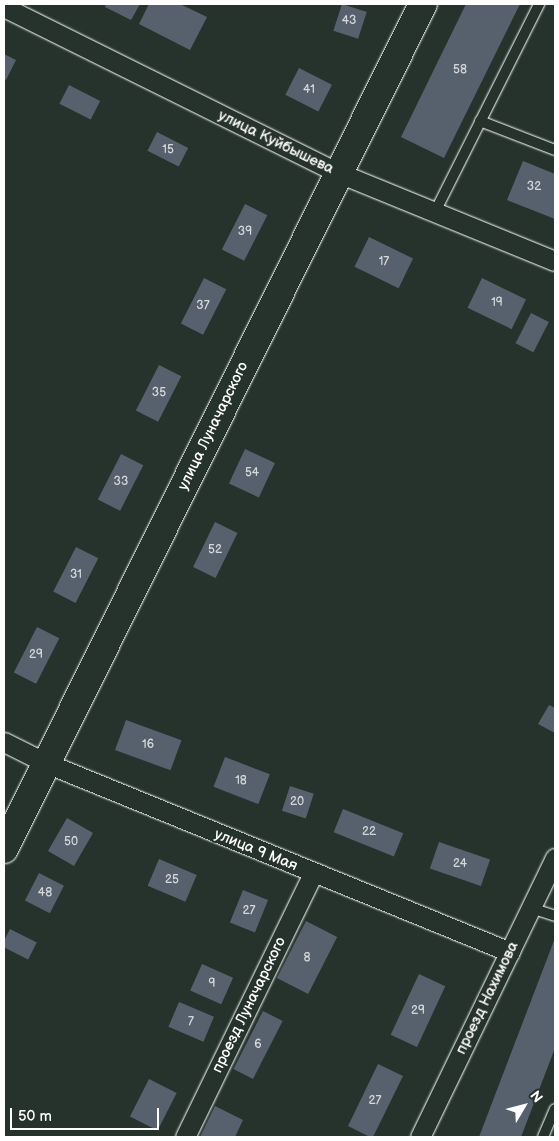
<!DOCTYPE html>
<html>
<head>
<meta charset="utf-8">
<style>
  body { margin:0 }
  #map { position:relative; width:559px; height:1141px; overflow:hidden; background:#26332d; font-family:"Balsamiq Sans",sans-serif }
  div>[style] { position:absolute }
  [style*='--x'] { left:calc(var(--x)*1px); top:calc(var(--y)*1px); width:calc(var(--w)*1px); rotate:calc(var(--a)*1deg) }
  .building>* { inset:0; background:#57616e; transform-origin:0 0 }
  .roads { filter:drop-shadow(0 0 1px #fff) drop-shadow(0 0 1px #fff) }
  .lane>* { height:10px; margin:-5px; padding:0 5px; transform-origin:5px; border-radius:5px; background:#26332d }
  .street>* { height:19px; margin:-9.5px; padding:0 9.5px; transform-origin:9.5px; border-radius:9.5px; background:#26332d }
  .secondary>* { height:28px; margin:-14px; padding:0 14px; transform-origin:14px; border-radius:14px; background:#26332d }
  span { translate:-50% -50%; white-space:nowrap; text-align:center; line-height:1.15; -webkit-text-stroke:4px #26332d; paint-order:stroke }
  .number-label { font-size:12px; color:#d5d8db }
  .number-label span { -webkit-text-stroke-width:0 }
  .street-label { font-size:15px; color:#fff }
  .frame { position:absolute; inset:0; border:5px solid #fff; pointer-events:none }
  .north { position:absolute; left:499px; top:1081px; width:50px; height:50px; -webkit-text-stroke:4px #26332d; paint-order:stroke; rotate:53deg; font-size:14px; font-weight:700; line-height:20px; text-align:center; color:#fff }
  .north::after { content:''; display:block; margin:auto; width:18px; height:22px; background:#fff; clip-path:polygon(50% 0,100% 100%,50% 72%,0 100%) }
  .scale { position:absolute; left:10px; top:1108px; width:149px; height:22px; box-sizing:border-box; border:2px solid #fff; border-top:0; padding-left:6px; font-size:15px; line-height:18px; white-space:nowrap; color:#fff; -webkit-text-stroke:4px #26332d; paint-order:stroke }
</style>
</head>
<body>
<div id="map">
  <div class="building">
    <div style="clip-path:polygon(106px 4px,140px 4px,131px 20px,105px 7px)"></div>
    <div style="clip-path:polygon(149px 4px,180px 4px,207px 17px,190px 50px,139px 24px)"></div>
    <div style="left:342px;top:4px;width:26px;height:28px;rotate:18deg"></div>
    <div style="clip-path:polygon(466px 4px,520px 4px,444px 158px,401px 137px)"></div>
    <div style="clip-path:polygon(4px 54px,16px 60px,6px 80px,4px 78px)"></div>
    <div style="left:299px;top:68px;width:37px;height:30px;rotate:27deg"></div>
    <div style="left:69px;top:85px;width:35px;height:21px;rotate:27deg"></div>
    <div style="left:157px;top:132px;width:35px;height:21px;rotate:27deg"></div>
    <div style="clip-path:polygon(523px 161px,555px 174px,555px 219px,507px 200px)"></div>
    <div style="left:245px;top:204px;width:25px;height:51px;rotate:27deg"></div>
    <div style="left:369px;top:237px;width:49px;height:33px;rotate:26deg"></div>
    <div style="left:204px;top:278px;width:25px;height:51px;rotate:27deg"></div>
    <div style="left:482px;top:278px;width:49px;height:33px;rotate:26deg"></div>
    <div style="left:531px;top:313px;width:20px;height:34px;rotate:27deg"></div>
    <div style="left:159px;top:365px;width:25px;height:51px;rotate:27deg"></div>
    <div style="left:245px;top:449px;width:33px;height:38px;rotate:25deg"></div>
    <div style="left:121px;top:454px;width:25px;height:51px;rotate:27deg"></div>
    <div style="left:215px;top:522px;width:25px;height:50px;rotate:26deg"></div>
    <div style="left:76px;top:547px;width:25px;height:50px;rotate:27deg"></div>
    <div style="left:37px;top:627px;width:25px;height:51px;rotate:27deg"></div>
    <div style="clip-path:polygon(549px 705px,555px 708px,555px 733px,538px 724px)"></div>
    <div style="left:126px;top:720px;width:59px;height:32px;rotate:20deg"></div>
    <div style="left:225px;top:757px;width:48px;height:32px;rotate:21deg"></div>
    <div style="left:290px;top:786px;width:25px;height:26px;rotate:18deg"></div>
    <div style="left:343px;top:809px;width:65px;height:25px;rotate:22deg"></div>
    <div style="left:67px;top:818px;width:30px;height:38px;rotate:30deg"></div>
    <div style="left:439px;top:842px;width:54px;height:28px;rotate:19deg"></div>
    <div style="left:159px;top:859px;width:41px;height:29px;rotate:23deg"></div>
    <div style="left:39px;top:873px;width:28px;height:31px;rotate:27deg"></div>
    <div style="left:243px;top:890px;width:27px;height:35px;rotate:22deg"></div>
    <div style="left:306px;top:921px;width:35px;height:64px;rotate:27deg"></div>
    <div style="left:10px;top:929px;width:30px;height:19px;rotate:27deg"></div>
    <div style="clip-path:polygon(555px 938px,555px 1048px,521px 1137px,479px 1137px)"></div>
    <div style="left:202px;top:964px;width:34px;height:29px;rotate:24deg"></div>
    <div style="left:419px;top:974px;width:29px;height:67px;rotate:25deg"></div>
    <div style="left:179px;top:1002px;width:38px;height:27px;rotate:23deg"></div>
    <div style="left:263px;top:1011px;width:22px;height:65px;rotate:27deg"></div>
    <div style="clip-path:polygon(378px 1064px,403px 1076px,373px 1137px,370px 1137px,348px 1126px)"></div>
    <div style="left:149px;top:1079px;width:31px;height:42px;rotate:27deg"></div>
    <div style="clip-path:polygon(215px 1106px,243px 1120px,235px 1137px,200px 1137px)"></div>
  </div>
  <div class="roads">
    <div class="lane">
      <div style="--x:480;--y:121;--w:80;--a:21.1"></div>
      <div style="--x:435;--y:212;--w:233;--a:-63.4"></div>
      <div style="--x:531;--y:908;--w:25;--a:18"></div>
      <div style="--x:543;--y:1137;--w:30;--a:-67"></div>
    </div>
    <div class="street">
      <div style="--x:4;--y:7;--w:374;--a:26.4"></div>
      <div style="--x:339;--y:173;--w:233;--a:22.2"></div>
      <div style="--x:4;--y:742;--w:47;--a:26.6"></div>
      <div style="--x:46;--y:763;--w:501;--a:22.16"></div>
      <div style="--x:185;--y:1137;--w:293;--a:-64.1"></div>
      <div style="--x:420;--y:1137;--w:310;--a:-64.2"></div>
    </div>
    <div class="secondary">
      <div style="--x:4;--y:849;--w:943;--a:-63.63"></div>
    </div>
  </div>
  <div class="number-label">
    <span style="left:349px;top:21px">43</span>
    <span style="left:460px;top:70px">58</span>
    <span style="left:309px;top:90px">41</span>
    <span style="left:168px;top:150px">15</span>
    <span style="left:534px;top:187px">32</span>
    <span style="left:245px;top:232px">39</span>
    <span style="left:384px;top:262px">17</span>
    <span style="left:497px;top:303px">19</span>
    <span style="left:203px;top:306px">37</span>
    <span style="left:159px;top:393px">35</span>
    <span style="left:252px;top:473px">54</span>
    <span style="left:121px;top:482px">33</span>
    <span style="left:215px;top:550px">52</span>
    <span style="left:76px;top:575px">31</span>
    <span style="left:36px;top:655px">29</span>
    <span style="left:148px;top:745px">16</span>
    <span style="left:241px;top:781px">18</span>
    <span style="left:297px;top:802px">20</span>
    <span style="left:369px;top:832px">22</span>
    <span style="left:71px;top:842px">50</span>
    <span style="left:460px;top:864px">24</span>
    <span style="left:172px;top:880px">25</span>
    <span style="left:45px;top:893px">48</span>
    <span style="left:249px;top:911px">27</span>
    <span style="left:307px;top:958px">8</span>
    <span style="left:212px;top:984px">9</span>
    <span style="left:418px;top:1011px">29</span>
    <span style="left:191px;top:1022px">7</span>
    <span style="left:258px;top:1045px">6</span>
    <span style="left:375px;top:1101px">27</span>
  </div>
  <div class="street-label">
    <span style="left:276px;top:142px;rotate:26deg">улица Куйбышева</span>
    <span style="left:213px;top:426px;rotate:-64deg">улица Луначарского</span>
    <span style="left:256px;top:850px;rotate:22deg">улица 9 Мая</span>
    <span style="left:487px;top:998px;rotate:-64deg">проезд Нахимова</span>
    <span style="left:249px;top:1005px;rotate:-64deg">проезд Луначарского</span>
  </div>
  <div class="frame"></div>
  <div class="north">N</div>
  <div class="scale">50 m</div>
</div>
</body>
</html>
